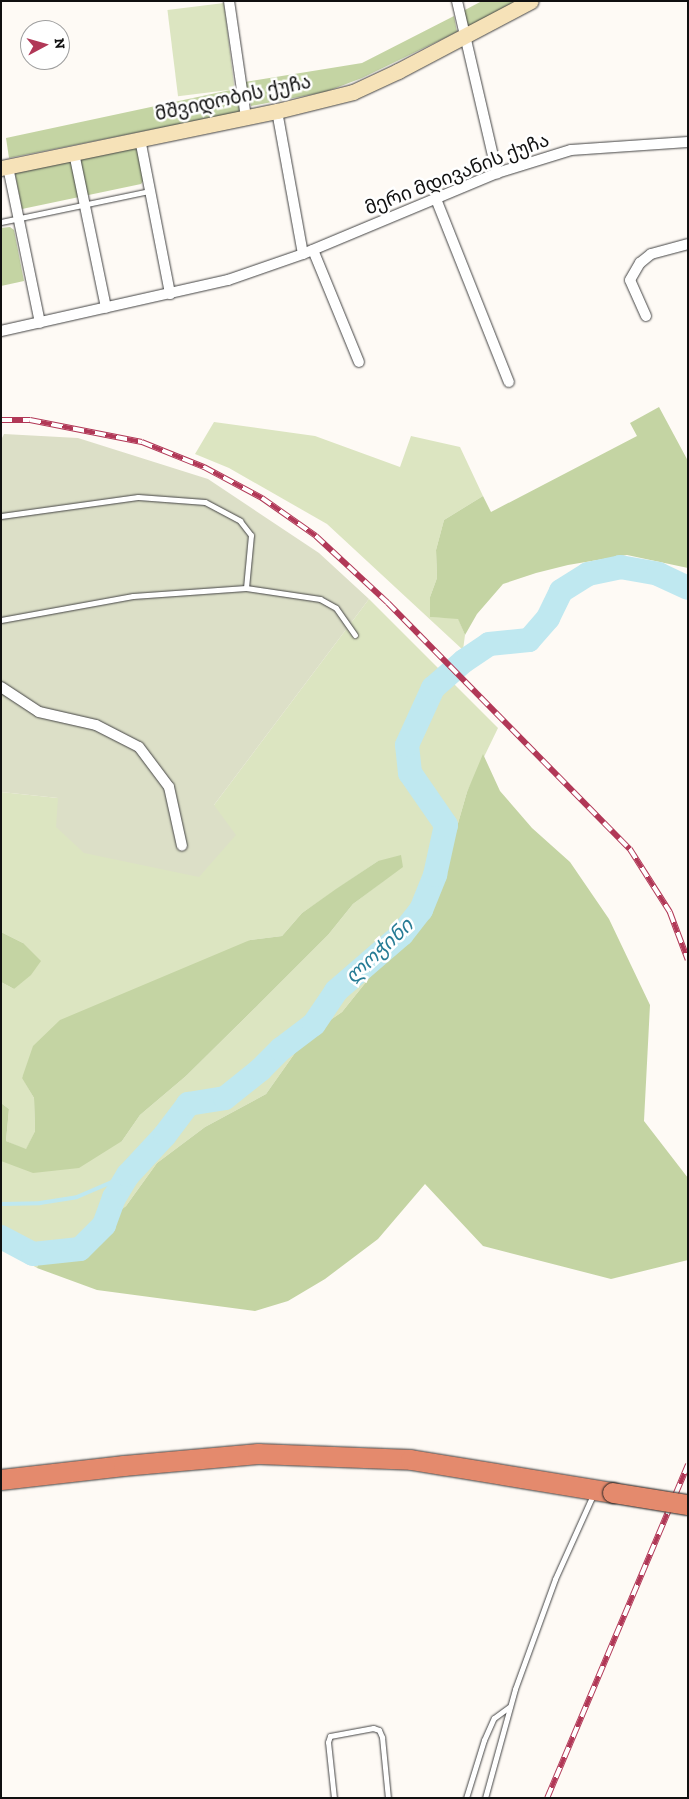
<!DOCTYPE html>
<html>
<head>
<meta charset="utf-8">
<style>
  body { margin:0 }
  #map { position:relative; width:689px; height:1799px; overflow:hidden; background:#fefaf5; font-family:"Zilla Slab","Noto Sans Georgian",serif }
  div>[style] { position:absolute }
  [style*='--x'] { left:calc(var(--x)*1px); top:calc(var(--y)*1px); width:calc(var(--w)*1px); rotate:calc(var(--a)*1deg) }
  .green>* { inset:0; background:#dce5c1; transform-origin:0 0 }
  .forest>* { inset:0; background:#c4d4a3 }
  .cemetery>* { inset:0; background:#dcdfc7 }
  .stream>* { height:4px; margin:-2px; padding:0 2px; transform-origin:2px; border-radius:2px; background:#bfe8f0 }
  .river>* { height:24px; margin:-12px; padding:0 12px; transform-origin:12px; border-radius:12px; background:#bfe8f0 }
  .roads { filter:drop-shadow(0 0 1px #434343) drop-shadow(0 0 1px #434343) }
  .lane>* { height:5px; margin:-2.5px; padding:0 2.5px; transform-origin:2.5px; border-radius:2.5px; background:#fff }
  .street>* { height:10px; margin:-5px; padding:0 5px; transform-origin:5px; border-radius:5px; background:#fff }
  .secondary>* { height:15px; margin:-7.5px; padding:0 7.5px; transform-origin:7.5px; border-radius:7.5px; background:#f6e2b8 }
  .highway>* { height:20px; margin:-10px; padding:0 10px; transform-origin:10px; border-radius:10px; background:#e48a6d }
  .rail>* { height:5.5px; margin-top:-2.75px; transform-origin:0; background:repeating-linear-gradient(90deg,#fff 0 11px,#b13857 0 22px); box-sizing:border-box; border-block:1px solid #b13857 }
  .bridges { filter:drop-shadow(0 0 1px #212121) drop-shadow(0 0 1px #212121) }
  .highway-bridge>* { height:20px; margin:-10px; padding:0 10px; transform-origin:10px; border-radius:10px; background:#e48a6d }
  span { translate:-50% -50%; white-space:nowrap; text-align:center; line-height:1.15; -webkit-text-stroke:5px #fff; paint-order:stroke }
  .street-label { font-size:19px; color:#101010 }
  .water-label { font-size:20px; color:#277c95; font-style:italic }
  .frame { position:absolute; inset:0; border:2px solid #101010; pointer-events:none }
  .north { position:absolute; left:20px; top:20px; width:50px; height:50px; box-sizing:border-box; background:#fff; border:1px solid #9f9f9f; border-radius:50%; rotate:84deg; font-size:14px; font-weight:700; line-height:20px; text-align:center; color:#101010 }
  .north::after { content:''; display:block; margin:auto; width:18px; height:22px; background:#b13857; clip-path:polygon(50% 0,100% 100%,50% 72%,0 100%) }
</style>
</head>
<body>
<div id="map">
  <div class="green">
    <div style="left:224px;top:3px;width:87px;height:57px;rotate:83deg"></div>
    <div style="clip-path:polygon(214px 422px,315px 436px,400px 467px,411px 436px,460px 447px,483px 496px,444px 520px,436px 550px,437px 578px,430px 597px,430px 617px,458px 618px,465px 635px,463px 650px,327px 524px,229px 468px,195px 454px)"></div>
    <div style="clip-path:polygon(369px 599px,498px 728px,467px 792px,444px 872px,427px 915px,399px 941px,342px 1012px,307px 1036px,266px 1094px,205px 1127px,157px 1163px,126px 1206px,82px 1240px,42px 1249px,37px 1268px,1px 1247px,1px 1161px,122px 1141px,140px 1115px,186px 1076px,259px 1004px,328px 935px,353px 904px,403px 866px,378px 861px,302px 913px,282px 936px,250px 940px,22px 1077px,34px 1098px,35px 1131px,26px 1150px,6px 1141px,9px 1109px,1px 1103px,1px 982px,14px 989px,23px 943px,1px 932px,1px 792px,58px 798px,214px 805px)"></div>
  </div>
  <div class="forest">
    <div style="clip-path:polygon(482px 1px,520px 1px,467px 29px,463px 11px)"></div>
    <div style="clip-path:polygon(454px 16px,457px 32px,362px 78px,325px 92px,251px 106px,245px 82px,362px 63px)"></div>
    <div style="clip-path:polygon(235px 89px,240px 112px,9px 158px,6px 138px)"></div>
    <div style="clip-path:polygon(139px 146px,144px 180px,141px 184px,22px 209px,15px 173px)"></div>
    <div style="clip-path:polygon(10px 227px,14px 230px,24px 281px,1px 286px,1px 228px)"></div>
    <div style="clip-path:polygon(659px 407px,688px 461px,688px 568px,627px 555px,568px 565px,536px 573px,503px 584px,477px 614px,465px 635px,458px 619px,430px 617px,430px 597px,437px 578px,436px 550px,444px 520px,483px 496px,491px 512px,637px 436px,630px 423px)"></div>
    <div style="clip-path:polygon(483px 754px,500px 791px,532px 828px,570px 862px,609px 919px,650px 1005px,644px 1121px,688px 1178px,688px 1260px,611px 1279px,483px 1246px,425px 1184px,378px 1239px,325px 1279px,288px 1301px,255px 1311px,97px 1290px,37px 1268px,42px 1249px,82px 1240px,126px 1206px,157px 1163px,205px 1127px,266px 1094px,307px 1036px,342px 1012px,399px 941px,427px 915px,444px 872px,467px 792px)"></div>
    <div style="clip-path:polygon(401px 855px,403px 867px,353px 904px,328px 935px,259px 1004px,186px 1076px,140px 1115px,122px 1141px,79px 1168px,33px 1173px,1px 1161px,1px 1103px,9px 1109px,6px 1141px,26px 1149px,35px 1131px,34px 1098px,22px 1078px,33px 1046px,60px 1020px,250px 940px,282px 936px,302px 913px,336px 889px,378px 861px)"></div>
    <div style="clip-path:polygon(1px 932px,23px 943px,41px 961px,31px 975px,14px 989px,1px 982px)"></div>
  </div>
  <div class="cemetery">
    <div style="clip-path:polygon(4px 434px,78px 438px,208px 479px,319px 553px,369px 599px,214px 805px,236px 835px,199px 877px,84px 853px,56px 827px,58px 798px,1px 792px,1px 440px)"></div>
  </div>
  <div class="stream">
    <div style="--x:1;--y:1204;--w:39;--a:-1"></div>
    <div style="--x:40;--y:1203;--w:37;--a:-9"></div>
    <div style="--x:77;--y:1197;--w:56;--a:-23.3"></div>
  </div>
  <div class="river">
    <div style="--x:1;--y:1237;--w:36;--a:28"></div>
    <div style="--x:33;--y:1254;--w:47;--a:-6.1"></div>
    <div style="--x:80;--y:1249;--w:34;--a:-45"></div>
    <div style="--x:104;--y:1225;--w:29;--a:-70"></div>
    <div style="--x:114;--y:1198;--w:27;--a:-59"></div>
    <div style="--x:128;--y:1175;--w:54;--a:-47.2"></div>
    <div style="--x:165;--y:1135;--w:39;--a:-53"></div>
    <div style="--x:188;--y:1104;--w:37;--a:-9"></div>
    <div style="--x:225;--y:1098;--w:45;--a:-38.7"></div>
    <div style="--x:260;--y:1070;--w:30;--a:-45"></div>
    <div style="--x:281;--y:1049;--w:41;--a:-37.1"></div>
    <div style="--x:314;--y:1024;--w:40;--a:-56"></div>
    <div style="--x:336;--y:991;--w:87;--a:-40.8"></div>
    <div style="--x:402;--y:934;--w:31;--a:-52"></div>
    <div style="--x:421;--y:910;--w:38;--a:-68"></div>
    <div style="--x:435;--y:875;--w:51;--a:-77.6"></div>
    <div style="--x:446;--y:825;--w:63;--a:-124.7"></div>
    <div style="--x:410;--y:773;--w:28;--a:-96"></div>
    <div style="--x:407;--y:745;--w:63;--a:-65.5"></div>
    <div style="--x:433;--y:688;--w:41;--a:-41.1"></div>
    <div style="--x:464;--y:661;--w:30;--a:-34"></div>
    <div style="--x:489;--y:644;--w:40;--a:-5.7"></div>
    <div style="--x:529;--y:640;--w:29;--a:-49"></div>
    <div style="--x:548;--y:618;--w:30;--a:-64"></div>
    <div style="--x:561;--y:591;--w:32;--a:-32"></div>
    <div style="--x:588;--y:574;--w:33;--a:-12"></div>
    <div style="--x:620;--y:567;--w:39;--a:10"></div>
    <div style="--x:658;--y:574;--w:33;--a:25"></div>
  </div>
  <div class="roads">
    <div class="lane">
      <div style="--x:1;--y:222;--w:152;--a:-11.8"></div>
      <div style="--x:1;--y:516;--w:138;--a:-7.9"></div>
      <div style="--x:138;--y:497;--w:67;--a:4.3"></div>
      <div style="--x:205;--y:502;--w:40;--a:28"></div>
      <div style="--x:240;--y:521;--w:18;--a:52"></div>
      <div style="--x:251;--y:535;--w:53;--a:95.4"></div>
      <div style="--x:1;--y:620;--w:134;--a:-10.3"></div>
      <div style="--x:133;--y:596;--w:113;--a:-4"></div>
      <div style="--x:246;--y:588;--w:75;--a:8.5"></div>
      <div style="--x:320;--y:599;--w:18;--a:29"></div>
      <div style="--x:336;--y:608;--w:33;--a:55"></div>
      <div style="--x:334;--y:1798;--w:56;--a:-96.1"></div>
      <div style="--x:328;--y:1742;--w:6;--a:-72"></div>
      <div style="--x:330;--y:1736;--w:44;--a:-10.5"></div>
      <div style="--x:373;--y:1728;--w:6;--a:18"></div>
      <div style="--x:379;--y:1730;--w:8;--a:67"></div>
      <div style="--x:382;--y:1737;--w:61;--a:84.4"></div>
      <div style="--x:466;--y:1798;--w:61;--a:-72.8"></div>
      <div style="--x:484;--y:1740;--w:24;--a:-66"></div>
      <div style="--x:494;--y:1718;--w:19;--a:-36"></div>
      <div style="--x:485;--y:1798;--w:113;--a:-74.6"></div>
      <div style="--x:515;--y:1689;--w:117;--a:-70"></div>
      <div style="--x:555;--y:1579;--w:92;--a:-65.7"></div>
    </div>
    <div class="street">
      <div style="--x:229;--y:1;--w:117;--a:81.7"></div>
      <div style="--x:457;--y:1;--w:177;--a:76.9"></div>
      <div style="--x:277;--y:111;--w:145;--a:79.7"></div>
      <div style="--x:303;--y:254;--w:210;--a:-22.7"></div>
      <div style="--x:497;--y:173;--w:77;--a:-17.3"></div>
      <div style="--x:571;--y:150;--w:117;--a:-3.9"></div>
      <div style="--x:140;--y:139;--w:158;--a:79"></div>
      <div style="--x:74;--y:153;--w:158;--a:78.3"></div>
      <div style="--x:8;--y:167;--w:159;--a:78.4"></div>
      <div style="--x:436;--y:199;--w:197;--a:68.3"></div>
      <div style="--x:313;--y:250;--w:121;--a:67.7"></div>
      <div style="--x:646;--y:316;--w:39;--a:-114"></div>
      <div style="--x:630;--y:280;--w:20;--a:-60"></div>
      <div style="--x:640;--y:263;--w:14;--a:-39"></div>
      <div style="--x:651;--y:254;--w:38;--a:-15"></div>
      <div style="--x:1;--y:331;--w:233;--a:-12.7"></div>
      <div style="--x:228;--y:280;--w:79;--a:-19.1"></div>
      <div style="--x:1;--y:687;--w:45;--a:33.3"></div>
      <div style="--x:39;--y:712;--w:58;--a:12.8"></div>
      <div style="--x:96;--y:725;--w:48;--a:27.1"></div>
      <div style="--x:139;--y:747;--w:50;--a:53.1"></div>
      <div style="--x:169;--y:787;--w:60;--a:77.6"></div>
    </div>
    <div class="secondary">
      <div style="--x:1;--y:168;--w:282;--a:-11.7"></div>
      <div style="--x:277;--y:111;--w:78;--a:-14"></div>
      <div style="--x:353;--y:92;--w:50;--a:-25"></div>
      <div style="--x:398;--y:71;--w:150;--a:-27.8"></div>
    </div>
    <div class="highway">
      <div style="--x:1;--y:1480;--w:124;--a:-6.5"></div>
      <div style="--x:124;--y:1466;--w:135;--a:-5.1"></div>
      <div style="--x:258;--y:1454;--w:153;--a:2.2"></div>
      <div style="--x:411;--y:1460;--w:205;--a:9.3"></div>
    </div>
  </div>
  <div class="rail">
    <div style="--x:1;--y:420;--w:29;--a:0"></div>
    <div style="--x:30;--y:420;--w:114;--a:11.1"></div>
    <div style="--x:142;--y:442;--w:67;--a:22"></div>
    <div style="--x:204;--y:467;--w:66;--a:28.1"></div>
    <div style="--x:262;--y:498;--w:66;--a:35.1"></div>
    <div style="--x:316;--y:536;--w:98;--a:42.9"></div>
    <div style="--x:388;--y:603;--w:345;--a:45.5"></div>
    <div style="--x:630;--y:849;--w:75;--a:57.6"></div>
    <div style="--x:670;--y:912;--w:51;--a:69.4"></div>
    <div style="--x:547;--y:1798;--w:362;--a:-67.1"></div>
  </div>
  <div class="bridges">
    <div class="highway-bridge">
      <div style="--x:613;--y:1493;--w:76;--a:9.1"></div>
    </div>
  </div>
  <div class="street-label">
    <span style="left:233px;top:98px;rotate:-12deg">მშვიდობის ქუჩა</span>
    <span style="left:457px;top:174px;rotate:-21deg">მერი მდივანის ქუჩა</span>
  </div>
  <div class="water-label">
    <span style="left:379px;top:951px;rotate:-43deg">ლოჭინი</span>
  </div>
  <div class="frame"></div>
  <div class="north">N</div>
</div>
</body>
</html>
